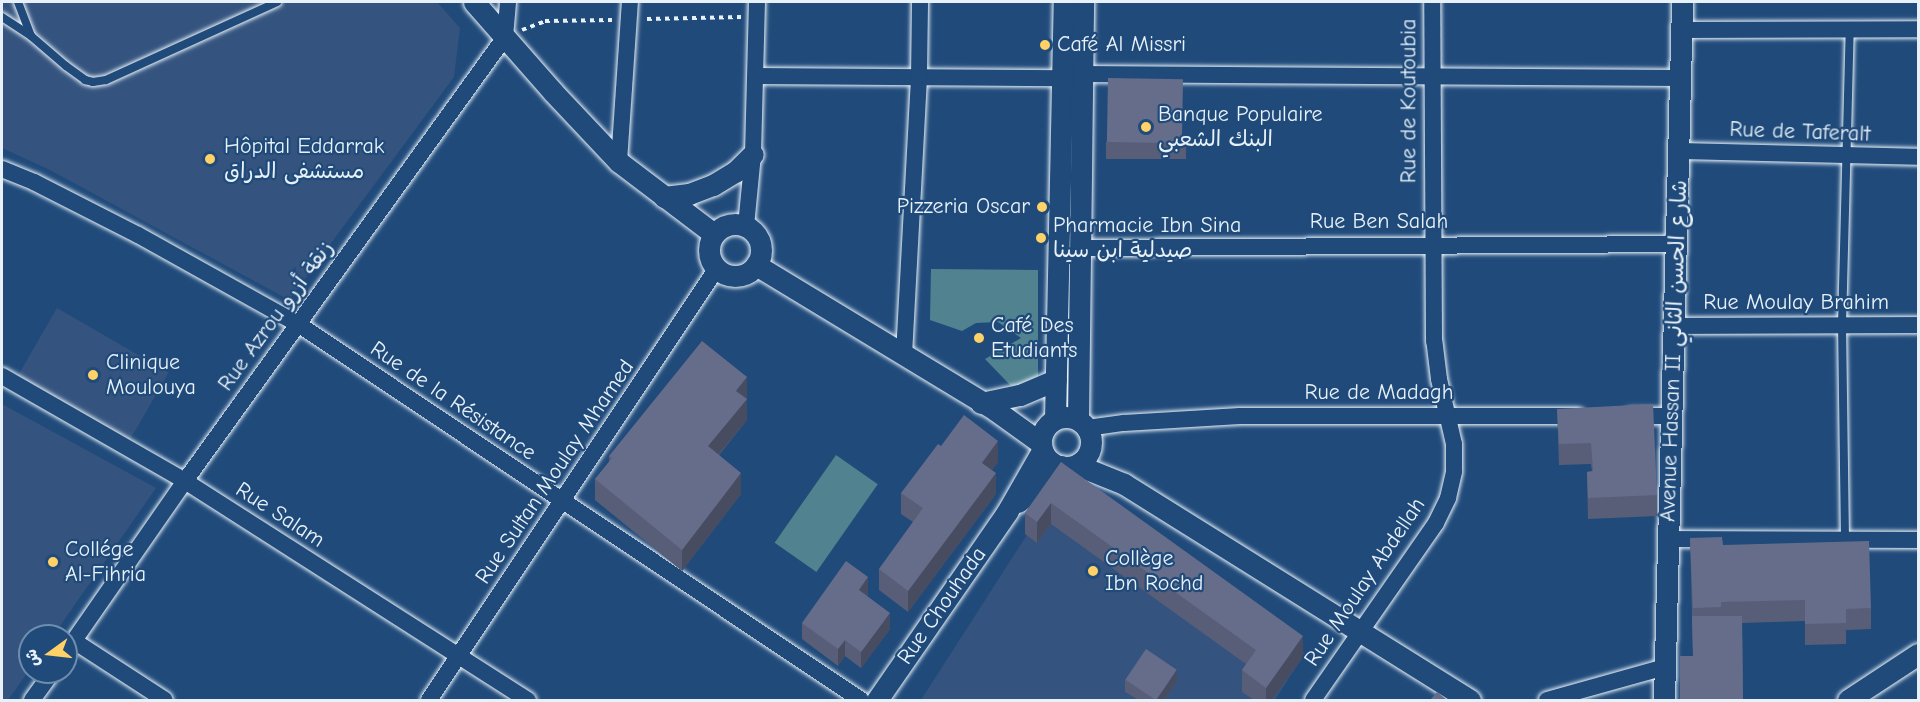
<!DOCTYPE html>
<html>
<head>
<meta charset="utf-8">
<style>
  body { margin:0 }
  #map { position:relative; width:1920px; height:702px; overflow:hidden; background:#1f4a7a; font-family:"Comic Neue","Playpen Sans Arabic",sans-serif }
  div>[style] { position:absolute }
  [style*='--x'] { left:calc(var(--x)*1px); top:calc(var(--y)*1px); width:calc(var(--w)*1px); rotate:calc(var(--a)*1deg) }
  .built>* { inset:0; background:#34547f; transform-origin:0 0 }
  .green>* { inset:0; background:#50838f; transform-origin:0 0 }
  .path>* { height:4px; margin-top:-2px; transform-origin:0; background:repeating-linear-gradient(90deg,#e8f1f8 0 4.5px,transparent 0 9px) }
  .roads { filter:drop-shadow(0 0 2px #e8f1f8) drop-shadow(0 0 2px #e8f1f8) }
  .service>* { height:8px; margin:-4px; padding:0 4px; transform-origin:4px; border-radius:4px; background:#1f4a7a }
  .minor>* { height:16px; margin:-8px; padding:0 8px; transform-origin:8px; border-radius:8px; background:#1f4a7a }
  .tertiary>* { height:21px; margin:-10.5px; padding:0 10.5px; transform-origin:10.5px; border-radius:10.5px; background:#1f4a7a }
  .tertiary>.ring { margin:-10.5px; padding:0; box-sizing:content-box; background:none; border:21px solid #1f4a7a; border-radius:50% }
  .wall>* { inset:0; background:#585e78; transform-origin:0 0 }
  .shaded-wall>* { inset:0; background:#474c61 }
  .building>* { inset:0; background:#666d8b; transform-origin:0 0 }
  .dots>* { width:16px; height:16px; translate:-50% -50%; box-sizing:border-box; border:3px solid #1f4a7a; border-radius:50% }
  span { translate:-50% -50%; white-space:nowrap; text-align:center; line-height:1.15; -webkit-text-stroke:4.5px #1f4a7a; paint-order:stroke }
  .poi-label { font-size:22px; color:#e8f1f8 }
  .left { translate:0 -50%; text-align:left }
  .right { translate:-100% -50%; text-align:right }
  .street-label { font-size:22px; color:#e8f1f8 }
  .frame { position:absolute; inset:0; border:3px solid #e8f1f8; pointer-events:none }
  .north { position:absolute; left:18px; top:624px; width:60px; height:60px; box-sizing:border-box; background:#1f4a7a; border:2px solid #6f8dac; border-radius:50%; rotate:255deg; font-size:16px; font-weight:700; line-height:24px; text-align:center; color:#e8f1f8 }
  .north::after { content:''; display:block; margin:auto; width:21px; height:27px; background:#ffd166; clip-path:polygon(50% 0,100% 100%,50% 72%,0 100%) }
</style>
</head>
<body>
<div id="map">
  <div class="built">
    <div style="clip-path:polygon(2px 2px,437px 2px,460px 28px,454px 77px,289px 300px,50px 170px,2px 148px)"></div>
    <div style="left:57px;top:308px;width:129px;height:79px;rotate:30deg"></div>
    <div style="clip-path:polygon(2px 404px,156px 488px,53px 636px,30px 636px,30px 669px,8px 700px,2px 700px)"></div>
    <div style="clip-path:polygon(1057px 488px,1305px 653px,1275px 700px,921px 700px)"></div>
  </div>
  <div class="green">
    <div style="clip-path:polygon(931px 269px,1038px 270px,1038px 382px,1011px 386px,985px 359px,1021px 338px,998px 322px,976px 323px,962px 331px,930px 320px)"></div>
    <div style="left:836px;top:455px;width:51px;height:107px;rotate:35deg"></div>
  </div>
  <div class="path">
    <div style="--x:647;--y:19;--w:94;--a:-1.2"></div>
    <div style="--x:522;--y:30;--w:25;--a:-21"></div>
    <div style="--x:545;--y:21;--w:67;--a:-0.9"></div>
  </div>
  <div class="roads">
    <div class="service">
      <div style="--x:18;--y:2;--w:36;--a:69"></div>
      <div style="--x:2;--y:17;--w:35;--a:33"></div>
      <div style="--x:31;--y:36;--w:46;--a:40.6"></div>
      <div style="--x:66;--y:66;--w:24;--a:36"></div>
      <div style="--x:85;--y:80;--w:8;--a:14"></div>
      <div style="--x:93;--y:82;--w:13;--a:-9"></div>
      <div style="--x:106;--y:80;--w:188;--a:-24.5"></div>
      <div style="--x:1845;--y:539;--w:214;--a:-90.8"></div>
      <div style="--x:1842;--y:325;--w:296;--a:-88.5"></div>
    </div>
    <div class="minor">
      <div style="--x:1683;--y:30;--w:235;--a:-0.2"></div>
      <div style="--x:1082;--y:74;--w:599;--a:0.38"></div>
      <div style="--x:756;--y:76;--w:308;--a:0.4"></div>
      <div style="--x:1679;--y:151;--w:239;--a:1.4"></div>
      <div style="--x:619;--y:162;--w:160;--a:-86.1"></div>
      <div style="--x:2;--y:169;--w:35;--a:22"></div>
      <div style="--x:34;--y:182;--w:117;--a:27"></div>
      <div style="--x:138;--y:235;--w:183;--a:29.1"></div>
      <div style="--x:298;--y:324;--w:677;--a:33.74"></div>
      <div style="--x:746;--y:226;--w:72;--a:-84.4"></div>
      <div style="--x:753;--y:154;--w:152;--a:-88.5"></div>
      <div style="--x:1081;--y:248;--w:596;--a:-0.38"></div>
      <div style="--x:1674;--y:326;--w:244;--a:-0.2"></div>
      <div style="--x:904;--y:355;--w:279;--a:-86.9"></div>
      <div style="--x:919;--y:76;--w:74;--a:-89.2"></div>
      <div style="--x:2;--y:376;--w:211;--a:29.8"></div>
      <div style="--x:185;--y:481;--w:407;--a:32.6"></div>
      <div style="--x:1631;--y:416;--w:41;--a:0"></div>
      <div style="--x:1087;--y:428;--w:37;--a:-8"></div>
      <div style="--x:1124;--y:423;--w:116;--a:-3.5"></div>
      <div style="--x:1240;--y:416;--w:338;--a:0"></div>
      <div style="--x:1669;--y:539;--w:249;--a:0.2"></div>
      <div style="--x:74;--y:641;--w:108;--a:33"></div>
      <div style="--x:66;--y:652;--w:208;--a:-55.2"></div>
      <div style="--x:185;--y:481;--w:547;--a:-54.22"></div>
      <div style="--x:505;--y:37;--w:35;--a:-85"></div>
      <div style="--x:32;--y:700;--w:34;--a:-54"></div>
      <div style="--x:429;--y:700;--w:519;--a:-56.31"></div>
      <div style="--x:1313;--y:700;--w:216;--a:-55.2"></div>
      <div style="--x:1436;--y:523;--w:28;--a:-64"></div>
      <div style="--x:1448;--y:498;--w:28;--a:-77"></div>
      <div style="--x:1454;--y:471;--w:27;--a:-90"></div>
      <div style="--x:1454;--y:444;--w:67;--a:-103"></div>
      <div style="--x:1439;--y:379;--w:38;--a:-97"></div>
      <div style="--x:1434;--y:341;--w:339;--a:-90.3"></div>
      <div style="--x:1547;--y:700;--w:123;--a:-15.6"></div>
    </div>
    <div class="tertiary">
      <div style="--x:474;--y:2;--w:120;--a:48.7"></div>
      <div style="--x:553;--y:92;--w:96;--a:46.7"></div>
      <div style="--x:619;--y:162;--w:119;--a:37.2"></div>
      <div style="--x:664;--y:197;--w:25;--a:-7"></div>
      <div style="--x:689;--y:194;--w:26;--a:-21"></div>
      <div style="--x:713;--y:185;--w:26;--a:-31"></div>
      <div style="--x:735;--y:172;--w:25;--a:-45"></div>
      <div class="ring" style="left:709px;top:224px;width:31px;height:31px"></div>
      <div style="--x:756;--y:265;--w:280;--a:31.2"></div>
      <div style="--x:995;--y:410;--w:57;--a:35.7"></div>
      <div style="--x:981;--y:403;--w:40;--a:-12"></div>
      <div style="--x:1020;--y:395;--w:39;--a:-23"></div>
      <div class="ring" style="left:1041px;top:417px;width:29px;height:29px"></div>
      <div style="--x:1055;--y:419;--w:417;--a:-88.8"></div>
      <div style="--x:1078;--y:419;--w:417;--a:-89.3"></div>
      <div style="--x:1077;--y:465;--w:51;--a:22"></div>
      <div style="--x:1124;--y:484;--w:408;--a:32"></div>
      <div style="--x:1018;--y:502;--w:56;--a:-39.9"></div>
      <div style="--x:877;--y:700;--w:229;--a:-55.3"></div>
      <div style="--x:1007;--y:512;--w:70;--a:-60.2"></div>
      <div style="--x:1664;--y:700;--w:698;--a:-88.52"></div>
      <div style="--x:1848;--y:700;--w:84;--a:-33.3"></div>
    </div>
  </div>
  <div class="wall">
    <div style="left:1106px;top:142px;width:80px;height:17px"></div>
    <div style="clip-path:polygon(747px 398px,747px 420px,719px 455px,741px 494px,682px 571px,595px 500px,595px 479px,609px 462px,609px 456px)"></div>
    <div style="clip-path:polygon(1557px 409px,1657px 495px,1657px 516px,1588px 519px,1587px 472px,1592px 471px,1591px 464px,1559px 465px)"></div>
    <div style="clip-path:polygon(998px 462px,992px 470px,996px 494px,908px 612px,879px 590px,879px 569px,913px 522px,901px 514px,901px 493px)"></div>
    <div style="clip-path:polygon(1061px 462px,1303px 657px,1272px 700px,1254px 700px,1242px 692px,1242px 670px,1246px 664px,1051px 524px,1037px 543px,1025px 534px,1025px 513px)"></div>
    <div style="clip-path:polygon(1690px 538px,1723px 545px,1871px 608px,1871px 629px,1846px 630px,1846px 644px,1805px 645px,1805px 621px,1742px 623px,1743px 700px,1680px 700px,1693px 656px)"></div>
    <div style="clip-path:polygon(868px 593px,867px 596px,890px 629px,861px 668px,845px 656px,838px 666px,802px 639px,802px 623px)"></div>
    <div style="clip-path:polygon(1125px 680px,1177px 681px,1164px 700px,1139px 700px,1125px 692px)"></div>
  </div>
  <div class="shaded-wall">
    <div style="clip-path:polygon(747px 377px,747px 398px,736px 412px,736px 391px)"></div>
    <div style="clip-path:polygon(747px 399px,747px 420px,708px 467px,708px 446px)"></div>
    <div style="clip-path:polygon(998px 441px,998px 462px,982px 484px,982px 463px)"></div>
    <div style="clip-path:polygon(741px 473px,741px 494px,682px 571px,682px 550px)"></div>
    <div style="clip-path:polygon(996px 473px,996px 494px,908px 612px,908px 591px)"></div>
    <div style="clip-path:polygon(1051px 503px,1051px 524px,1037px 543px,1037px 522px)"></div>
    <div style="clip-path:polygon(868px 577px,868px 593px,859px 606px,859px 590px)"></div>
    <div style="clip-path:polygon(890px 613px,890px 629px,861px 668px,861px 652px)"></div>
    <div style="clip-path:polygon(1303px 636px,1303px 657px,1272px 700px,1266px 700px,1266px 688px)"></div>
    <div style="clip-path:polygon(845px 640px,845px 656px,838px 666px,838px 649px)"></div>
    <div style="clip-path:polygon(1177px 670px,1177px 681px,1164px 700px,1156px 700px)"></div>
  </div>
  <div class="building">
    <div style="left:1108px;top:78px;width:75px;height:64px;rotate:1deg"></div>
    <div style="clip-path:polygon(702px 341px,747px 377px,736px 391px,747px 399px,708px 446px,741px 473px,682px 550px,595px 479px,612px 458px,609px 456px)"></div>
    <div style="clip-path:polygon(1653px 404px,1657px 495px,1588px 498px,1587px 472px,1593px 471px,1591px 443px,1559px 444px,1557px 409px)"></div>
    <div style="clip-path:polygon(964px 415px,998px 441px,982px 463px,996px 473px,908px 591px,879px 569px,923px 508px,901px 493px,938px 444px,941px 446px)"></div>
    <div style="clip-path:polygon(1061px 462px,1303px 636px,1266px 688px,1242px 670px,1256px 650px,1051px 503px,1037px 522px,1025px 513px)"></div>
    <div style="clip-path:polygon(1722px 537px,1723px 545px,1869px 541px,1871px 608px,1846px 609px,1846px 623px,1805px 624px,1805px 600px,1721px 602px,1721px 607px,1693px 608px,1690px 538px)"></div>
    <div style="clip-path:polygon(846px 561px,868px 577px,859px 590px,890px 613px,861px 652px,845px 640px,838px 649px,802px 623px)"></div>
    <div style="clip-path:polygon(1692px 616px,1742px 616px,1743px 699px,1736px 699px,1736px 700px,1680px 700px,1680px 656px,1693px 656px)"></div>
    <div style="left:1146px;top:649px;width:37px;height:37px;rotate:34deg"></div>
    <div style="clip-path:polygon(1437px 692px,1447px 700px,1430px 700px)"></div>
  </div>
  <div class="dots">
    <div style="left:1045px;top:45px;background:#ffd166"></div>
    <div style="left:1146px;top:127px;background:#ffd166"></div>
    <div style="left:210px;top:159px;background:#ffd166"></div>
    <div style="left:1042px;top:207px;background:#ffd166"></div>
    <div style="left:1041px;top:238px;background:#ffd166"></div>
    <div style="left:979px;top:338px;background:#ffd166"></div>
    <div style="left:93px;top:375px;background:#ffd166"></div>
    <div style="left:53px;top:562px;background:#ffd166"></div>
    <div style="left:1093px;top:571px;background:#ffd166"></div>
  </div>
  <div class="poi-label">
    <span class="left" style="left:1057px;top:45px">Café Al Missri</span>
    <span class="left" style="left:1158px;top:127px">Banque Populaire<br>البنك الشعبي</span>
    <span class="left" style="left:224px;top:159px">Hôpital Eddarrak<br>مستشفى الدراق</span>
    <span class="right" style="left:1030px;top:207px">Pizzeria Oscar</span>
    <span class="left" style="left:1053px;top:238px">Pharmacie Ibn Sina<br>صيدلية ابن سينا</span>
    <span class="left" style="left:991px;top:338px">Café Des<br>Etudiants</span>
    <span class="left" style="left:106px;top:375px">Clinique<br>Moulouya</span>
    <span class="left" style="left:65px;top:562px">Collége<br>Al-Fihria</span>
    <span class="left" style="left:1105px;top:571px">Collège<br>Ibn Rochd</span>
  </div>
  <div class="street-label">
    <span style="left:1409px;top:101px;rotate:-90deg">Rue de Koutoubia</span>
    <span style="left:1800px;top:132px;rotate:2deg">Rue de Taferalt</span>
    <span style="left:1379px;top:222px">Rue Ben Salah</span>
    <span style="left:1796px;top:303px">Rue Moulay Brahim</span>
    <span style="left:276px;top:316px;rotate:-54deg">Rue Azrou زنقة أزرو</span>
    <span style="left:1674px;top:351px;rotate:-88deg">Avenue Hassan II شارع الحسن الثاني</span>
    <span style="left:1379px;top:393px">Rue de Madagh</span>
    <span style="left:453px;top:401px;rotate:34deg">Rue de la Résistance</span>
    <span style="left:555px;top:472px;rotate:-56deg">Rue Sultan Moulay Mhamed</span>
    <span style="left:280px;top:515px;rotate:33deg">Rue Salam</span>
    <span style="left:1365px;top:582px;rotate:-56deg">Rue Moulay Abdellah</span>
    <span style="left:942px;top:606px;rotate:-55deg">Rue Chouhada</span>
  </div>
  <div class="frame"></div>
  <div class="north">ش</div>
</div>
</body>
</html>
